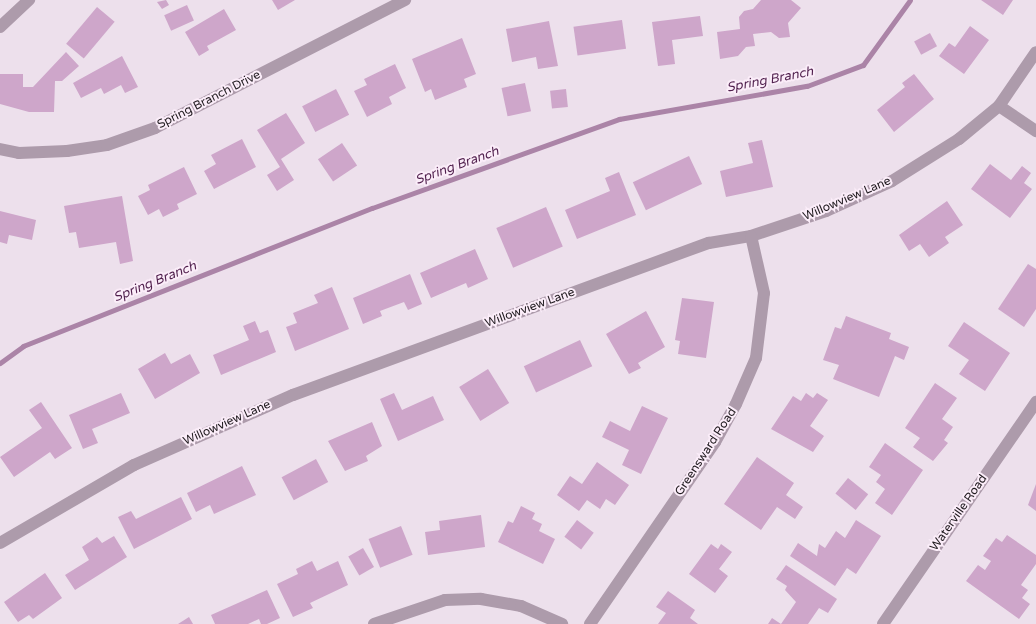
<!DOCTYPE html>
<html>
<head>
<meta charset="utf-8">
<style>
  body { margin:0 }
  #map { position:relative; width:1036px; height:624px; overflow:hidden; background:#ede0ec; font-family:"Varela Round",sans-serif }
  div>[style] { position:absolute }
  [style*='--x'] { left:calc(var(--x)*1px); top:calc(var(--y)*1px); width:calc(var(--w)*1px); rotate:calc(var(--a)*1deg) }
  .stream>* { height:5px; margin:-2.5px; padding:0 2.5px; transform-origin:2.5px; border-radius:2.5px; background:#ab84a7 }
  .building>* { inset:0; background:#cea6ca; transform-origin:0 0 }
  .minor>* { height:12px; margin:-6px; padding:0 6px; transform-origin:6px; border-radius:6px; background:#ad9bab }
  span { translate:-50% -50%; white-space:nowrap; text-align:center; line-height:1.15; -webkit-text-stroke:4px #fbedf9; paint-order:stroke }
  .street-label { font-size:12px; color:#201b1f }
  .water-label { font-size:13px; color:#4f1e4c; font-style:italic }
</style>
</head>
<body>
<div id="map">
  <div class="stream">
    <div style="--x:0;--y:363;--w:29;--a:-36"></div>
    <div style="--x:23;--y:346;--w:375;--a:-21.6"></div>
    <div style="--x:372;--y:208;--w:263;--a:-19.8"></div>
    <div style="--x:619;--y:119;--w:191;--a:-10"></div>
    <div style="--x:807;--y:86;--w:60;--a:-20.6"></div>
    <div style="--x:863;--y:65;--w:80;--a:-54.1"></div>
  </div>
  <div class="building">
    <div style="clip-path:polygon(166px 0,169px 5px,162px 9px,157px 2px)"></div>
    <div style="clip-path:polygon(272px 0,295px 0,278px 10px)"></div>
    <div style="clip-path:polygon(761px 0,791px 0,801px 8px,788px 23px,790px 37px,779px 38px,771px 32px,753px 34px,755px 46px,746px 47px,738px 56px,720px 59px,717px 32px,740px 29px,739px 17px,744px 11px,753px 9px)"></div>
    <div style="clip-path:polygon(981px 0,1013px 0,1003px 15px)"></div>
    <div style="left:187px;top:5px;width:17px;height:25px;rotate:66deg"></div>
    <div style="left:97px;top:7px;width:23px;height:48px;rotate:40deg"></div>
    <div style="clip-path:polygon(224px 9px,236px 30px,207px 46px,209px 50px,199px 56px,185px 32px)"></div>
    <div style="clip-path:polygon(700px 16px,703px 36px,672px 40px,675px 64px,658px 66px,652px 22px)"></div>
    <div style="left:622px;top:20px;width:29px;height:49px;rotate:82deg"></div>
    <div style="clip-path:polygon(549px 21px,558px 66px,538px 69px,536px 57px,512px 62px,506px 29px)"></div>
    <div style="clip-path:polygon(970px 26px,989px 40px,964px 74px,939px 56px,949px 43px,955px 47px)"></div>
    <div style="left:930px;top:33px;width:15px;height:18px;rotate:62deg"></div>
    <div style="clip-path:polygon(462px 38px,476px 74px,464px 79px,467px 87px,435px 100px,431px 89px,425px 92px,412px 59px)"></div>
    <div style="clip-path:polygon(66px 52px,79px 66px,62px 81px,55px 81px,54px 112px,29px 112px,0 104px,0 74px,23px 74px,23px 87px,33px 87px)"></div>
    <div style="clip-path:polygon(122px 56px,138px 87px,125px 93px,121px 85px,104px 94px,101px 88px,81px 98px,73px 83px)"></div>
    <div style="clip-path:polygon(395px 64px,406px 88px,389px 97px,392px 104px,367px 117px,354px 91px,367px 85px,364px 79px)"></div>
    <div style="clip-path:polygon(914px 74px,934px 99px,894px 132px,877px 110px,905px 87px,902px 83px)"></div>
    <div style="left:525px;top:83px;width:29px;height:24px;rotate:78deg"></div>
    <div style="left:336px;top:89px;width:29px;height:38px;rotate:63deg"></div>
    <div style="left:566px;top:89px;width:18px;height:16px;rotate:84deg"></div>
    <div style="clip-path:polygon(286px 113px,305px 143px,281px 159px,294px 180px,277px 191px,267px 175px,280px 167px,257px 130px)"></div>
    <div style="clip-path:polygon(242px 139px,256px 167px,214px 189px,204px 171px,216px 164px,211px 155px)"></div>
    <div style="clip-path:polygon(762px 140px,773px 187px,726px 197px,720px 171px,753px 163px,748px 143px)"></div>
    <div style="left:342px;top:143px;width:27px;height:29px;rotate:56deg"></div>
    <div style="left:689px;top:156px;width:31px;height:62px;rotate:65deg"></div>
    <div style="clip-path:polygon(990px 164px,1011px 180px,1022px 166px,1031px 173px,1024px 183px,1032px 189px,1010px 218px,971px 189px)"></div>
    <div style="clip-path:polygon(184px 167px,197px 194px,177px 204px,179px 209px,163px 217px,159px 209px,148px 215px,138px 196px,150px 190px,148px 185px)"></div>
    <div style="clip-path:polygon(619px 172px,636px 215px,577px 239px,565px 210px,610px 191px,605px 178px)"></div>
    <div style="clip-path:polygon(122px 196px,133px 261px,120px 264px,116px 242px,79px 248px,76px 232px,69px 233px,64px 206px)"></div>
    <div style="clip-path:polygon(947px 201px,963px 225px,945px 237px,949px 243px,929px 257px,920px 244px,909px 251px,899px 235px)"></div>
    <div style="left:546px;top:207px;width:43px;height:54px;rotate:67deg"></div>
    <div style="clip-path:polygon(0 211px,36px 220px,32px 240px,9px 235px,7px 244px,0 242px)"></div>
    <div style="clip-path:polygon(475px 249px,488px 279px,468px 288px,466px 283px,431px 298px,420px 273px)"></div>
    <div style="clip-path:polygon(1028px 264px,1036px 269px,1036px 309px,1024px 327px,998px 309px)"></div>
    <div style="clip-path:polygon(410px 274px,422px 304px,408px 310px,404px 302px,380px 311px,382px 316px,363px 324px,353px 298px)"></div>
    <div style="clip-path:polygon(332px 287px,349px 329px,295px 351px,286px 327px,297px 323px,293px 313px,318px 303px,314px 295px)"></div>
    <div style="clip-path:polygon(682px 298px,714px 302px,706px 358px,678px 354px,680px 341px,675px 340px)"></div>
    <div style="clip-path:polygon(646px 311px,665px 347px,638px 363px,641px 368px,629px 374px,606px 334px)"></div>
    <div style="clip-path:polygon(846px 316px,891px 333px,889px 339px,909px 347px,904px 360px,895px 356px,879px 397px,833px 379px,839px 365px,823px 360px,835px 327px,841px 329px)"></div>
    <div style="clip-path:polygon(255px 321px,260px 333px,268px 330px,276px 352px,221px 375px,213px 355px,249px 340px,243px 326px)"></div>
    <div style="clip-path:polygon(964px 322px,1010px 353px,985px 391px,959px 374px,969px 360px,948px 346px)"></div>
    <div style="left:580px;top:340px;width:29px;height:62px;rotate:65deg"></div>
    <div style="clip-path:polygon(165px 353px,171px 364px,190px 354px,200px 373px,155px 399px,138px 369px)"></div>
    <div style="left:488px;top:369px;width:40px;height:34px;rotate:58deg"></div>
    <div style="clip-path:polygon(935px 383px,957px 398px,942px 419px,953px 427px,944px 440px,948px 443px,933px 461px,913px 447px,920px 438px,905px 428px)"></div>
    <div style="clip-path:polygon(121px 393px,130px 413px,92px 429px,98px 443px,83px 449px,69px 415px)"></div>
    <div style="clip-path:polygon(394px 393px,402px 410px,433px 396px,444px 420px,398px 441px,380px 399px)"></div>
    <div style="clip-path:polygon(806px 393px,813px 398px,817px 393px,828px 400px,810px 426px,824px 436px,813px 452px,771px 429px,793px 396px,801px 401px)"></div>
    <div style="clip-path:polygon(41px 402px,72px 448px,55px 459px,50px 452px,14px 477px,0 457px,42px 428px,29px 410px)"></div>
    <div style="clip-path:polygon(642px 406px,668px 418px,641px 474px,622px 465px,629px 450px,602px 437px,610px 421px,630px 431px)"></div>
    <div style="clip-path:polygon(372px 422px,382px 446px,366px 456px,368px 461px,345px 471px,328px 441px)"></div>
    <div style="clip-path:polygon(885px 443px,923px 470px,892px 515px,875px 503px,885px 489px,876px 482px,881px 475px,869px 467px)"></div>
    <div style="clip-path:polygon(757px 457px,794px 483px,786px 495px,803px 507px,795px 519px,777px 507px,761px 530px,724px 504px)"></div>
    <div style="left:316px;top:459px;width:26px;height:39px;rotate:62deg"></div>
    <div style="clip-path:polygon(597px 462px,629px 485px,615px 505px,606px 499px,600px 509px,587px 500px,579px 511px,557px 495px,570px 476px,582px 484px)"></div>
    <div style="clip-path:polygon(242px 466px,256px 495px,214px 514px,210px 505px,196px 512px,187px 493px)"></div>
    <div style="left:848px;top:478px;width:26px;height:20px;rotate:39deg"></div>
    <div style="clip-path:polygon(1036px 484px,1036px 511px,1028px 505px)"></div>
    <div style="clip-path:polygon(181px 497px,192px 519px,134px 549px,118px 517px,131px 511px,136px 519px)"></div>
    <div style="clip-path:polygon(521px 506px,535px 513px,532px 519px,542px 524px,539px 531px,555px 539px,543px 564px,498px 542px,508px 521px,513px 523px)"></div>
    <div style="clip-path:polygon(481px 515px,485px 547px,428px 555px,425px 532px,440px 530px,439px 521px)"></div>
    <div style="left:577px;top:520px;width:21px;height:21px;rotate:37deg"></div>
    <div style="clip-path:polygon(856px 520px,881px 536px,856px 574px,847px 568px,835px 586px,790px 556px,798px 543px,817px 556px,819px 544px,825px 548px,836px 531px,845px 538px)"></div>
    <div style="left:401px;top:526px;width:31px;height:35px;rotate:68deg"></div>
    <div style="clip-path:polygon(1007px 535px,1036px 555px,1036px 564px,1021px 585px,1028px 590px,1022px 598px,1030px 604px,1019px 619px,966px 581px,978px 565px,985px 570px,991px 561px,983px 556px,996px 538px,1002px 542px)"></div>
    <div style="clip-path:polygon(114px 536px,127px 557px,75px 590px,65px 575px,89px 560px,82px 547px,97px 537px,102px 543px)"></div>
    <div style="clip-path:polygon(711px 544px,718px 549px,721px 544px,732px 552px,719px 569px,728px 576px,715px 593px,689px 574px)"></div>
    <div style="left:363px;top:548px;width:22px;height:17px;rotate:60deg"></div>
    <div style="clip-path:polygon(312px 561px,317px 571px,338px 561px,348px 585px,310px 603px,313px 608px,293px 617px,277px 584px,298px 574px,296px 569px)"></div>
    <div style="clip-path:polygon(786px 565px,837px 599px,828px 613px,819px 608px,808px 624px,768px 624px,772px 618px,781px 624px,796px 602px,785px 590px,787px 586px,776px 579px)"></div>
    <div style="clip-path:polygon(45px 573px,62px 598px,33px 619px,29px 615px,18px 622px,4px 602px)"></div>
    <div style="clip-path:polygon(267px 590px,280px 618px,267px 624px,261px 624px,259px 619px,248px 624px,215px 624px,211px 615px)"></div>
    <div style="clip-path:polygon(668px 591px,695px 610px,690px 618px,698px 624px,658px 624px,666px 613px,656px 607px)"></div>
    <div style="clip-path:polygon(189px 617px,193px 624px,178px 624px)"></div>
  </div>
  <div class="minor">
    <div style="--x:0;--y:27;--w:40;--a:-43"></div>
    <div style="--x:999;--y:106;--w:45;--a:34"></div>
    <div style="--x:0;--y:149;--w:19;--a:12"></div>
    <div style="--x:19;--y:153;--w:48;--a:-2.4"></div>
    <div style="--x:67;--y:151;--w:40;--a:-8.5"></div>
    <div style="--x:107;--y:145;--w:51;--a:-19.5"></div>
    <div style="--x:155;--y:128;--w:281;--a:-27.1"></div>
    <div style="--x:0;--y:543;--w:155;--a:-30.2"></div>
    <div style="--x:134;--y:465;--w:174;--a:-23.8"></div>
    <div style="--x:293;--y:395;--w:443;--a:-20.1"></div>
    <div style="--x:709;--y:243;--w:43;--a:-9.5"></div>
    <div style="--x:751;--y:236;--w:79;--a:-18.4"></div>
    <div style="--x:826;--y:211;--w:72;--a:-24.4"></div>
    <div style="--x:892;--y:181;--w:79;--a:-32.1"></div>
    <div style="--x:959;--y:139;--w:52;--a:-39.5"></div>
    <div style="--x:999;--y:106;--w:65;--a:-55.6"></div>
    <div style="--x:374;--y:624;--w:75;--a:-18.7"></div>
    <div style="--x:445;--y:600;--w:36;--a:-2"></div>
    <div style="--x:481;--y:599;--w:41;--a:9.9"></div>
    <div style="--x:521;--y:606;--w:45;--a:23.7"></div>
    <div style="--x:590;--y:624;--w:221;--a:-55.5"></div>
    <div style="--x:715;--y:442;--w:43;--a:-61.1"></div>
    <div style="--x:736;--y:404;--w:50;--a:-66.5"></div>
    <div style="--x:756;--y:358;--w:65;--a:-83"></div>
    <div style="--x:764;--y:293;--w:58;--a:-102.8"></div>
    <div style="--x:883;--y:624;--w:270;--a:-55.4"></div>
  </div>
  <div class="street-label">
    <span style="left:209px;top:100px;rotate:-27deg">Spring Branch Drive</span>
    <span style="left:847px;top:199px;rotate:-23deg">Willowview Lane</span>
    <span style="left:530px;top:308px;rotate:-20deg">Willowview Lane</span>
    <span style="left:227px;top:423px;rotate:-24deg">Willowview Lane</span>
    <span style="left:706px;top:452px;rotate:-57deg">Greensward Road</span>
    <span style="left:959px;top:513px;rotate:-55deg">Waterville Road</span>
  </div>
  <div class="water-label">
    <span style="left:770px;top:80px;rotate:-11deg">Spring Branch</span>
    <span style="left:457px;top:166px;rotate:-20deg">Spring Branch</span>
    <span style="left:155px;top:282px;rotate:-22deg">Spring Branch</span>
  </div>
</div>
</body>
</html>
